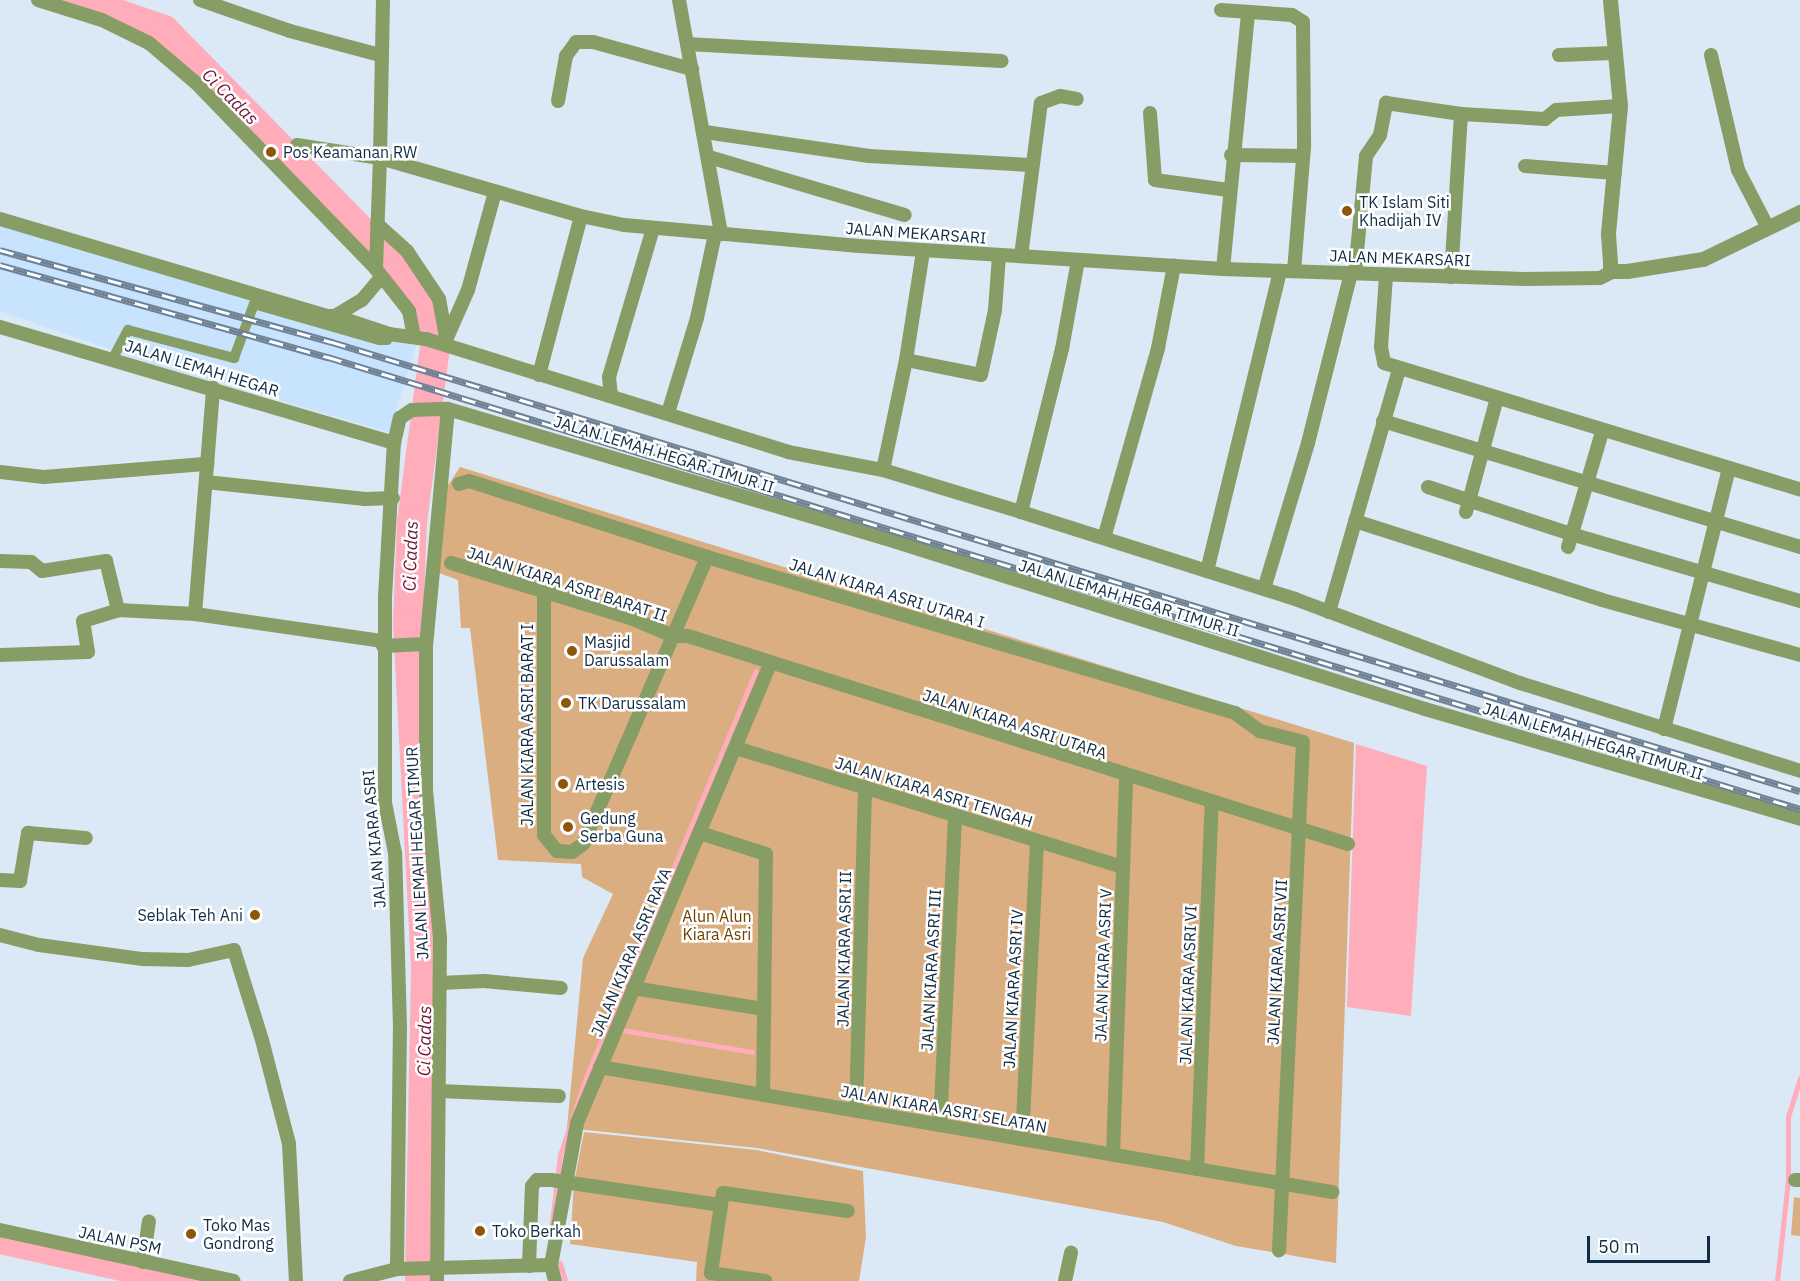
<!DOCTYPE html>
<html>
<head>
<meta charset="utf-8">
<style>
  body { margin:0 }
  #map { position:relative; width:1800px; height:1281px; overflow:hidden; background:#dbe8f5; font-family:"IBM Plex Sans",sans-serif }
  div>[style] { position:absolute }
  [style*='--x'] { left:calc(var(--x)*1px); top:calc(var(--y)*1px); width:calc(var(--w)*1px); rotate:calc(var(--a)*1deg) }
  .built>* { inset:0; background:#c7e3fe }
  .green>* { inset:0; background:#daae81 }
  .water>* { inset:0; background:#ffacbb }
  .stream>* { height:5px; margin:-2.5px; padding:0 2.5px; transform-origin:2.5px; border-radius:2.5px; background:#ffacbb }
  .river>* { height:30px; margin:-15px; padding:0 15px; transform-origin:15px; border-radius:15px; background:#ffacbb }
  .pedestrian>* { height:10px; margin:-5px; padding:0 5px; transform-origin:5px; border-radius:5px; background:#869d65 }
  .minor>* { height:14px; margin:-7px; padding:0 7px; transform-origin:7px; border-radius:7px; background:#869d65 }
  .tertiary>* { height:15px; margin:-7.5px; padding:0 7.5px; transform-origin:7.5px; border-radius:7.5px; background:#869d65 }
  .rail>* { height:7px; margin-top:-3.5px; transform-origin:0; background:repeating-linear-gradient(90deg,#fff 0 14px,#6e8295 0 28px); box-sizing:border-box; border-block:2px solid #6e8295 }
  .dots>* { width:16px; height:16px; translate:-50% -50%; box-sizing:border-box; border:3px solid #fff; border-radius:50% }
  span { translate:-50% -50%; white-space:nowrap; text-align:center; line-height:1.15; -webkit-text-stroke:5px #fff; paint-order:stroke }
  .poi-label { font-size:16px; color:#112c44 }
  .left { translate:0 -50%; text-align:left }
  .right { translate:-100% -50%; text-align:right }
  .street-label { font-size:16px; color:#112c44 }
  .park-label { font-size:16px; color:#6e4101 }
  .water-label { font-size:18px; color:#6e1532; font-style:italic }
  .scale { position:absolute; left:1587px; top:1236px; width:123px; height:27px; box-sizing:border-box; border:3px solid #112c44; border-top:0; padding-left:8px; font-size:18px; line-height:21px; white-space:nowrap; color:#112c44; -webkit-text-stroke:4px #fff; paint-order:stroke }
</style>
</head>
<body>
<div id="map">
  <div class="built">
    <div style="clip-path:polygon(0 220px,417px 343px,389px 432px,153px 364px,0 311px)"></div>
  </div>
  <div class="green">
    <div style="clip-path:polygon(460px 467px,1354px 743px,1336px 1263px,1236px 1246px,1163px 1222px,757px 1148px,567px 1128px,583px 958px,613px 894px,582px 877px,581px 864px,498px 860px,470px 628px,461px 628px,458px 580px,439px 573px,446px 488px)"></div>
    <div style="clip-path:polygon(584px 1132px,756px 1150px,863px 1171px,866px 1237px,859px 1281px,696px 1281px,697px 1262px,570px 1244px,574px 1183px)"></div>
    <div style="clip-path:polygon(1794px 1197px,1800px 1198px,1800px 1236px,1791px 1235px)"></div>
  </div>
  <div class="water">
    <div style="clip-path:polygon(1356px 744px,1427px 766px,1411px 1016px,1347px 1007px)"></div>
  </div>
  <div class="stream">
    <div style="--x:622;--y:1030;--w:132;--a:9.6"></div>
    <div style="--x:551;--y:1231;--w:77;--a:-83.2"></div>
    <div style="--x:560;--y:1155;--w:82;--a:-71.6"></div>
    <div style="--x:586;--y:1077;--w:440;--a:-67.3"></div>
    <div style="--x:560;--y:1263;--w:19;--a:74"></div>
    <div style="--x:1777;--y:1281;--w:102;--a:-83.8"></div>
    <div style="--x:1788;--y:1180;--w:63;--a:-90"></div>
    <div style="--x:1788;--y:1117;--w:41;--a:-72.9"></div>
  </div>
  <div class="river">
    <div style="--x:77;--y:0;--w:92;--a:19"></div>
    <div style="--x:164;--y:30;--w:337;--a:45.5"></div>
    <div style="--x:400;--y:270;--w:72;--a:59.2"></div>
    <div style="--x:437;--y:332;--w:191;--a:97.5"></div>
    <div style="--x:412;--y:521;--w:103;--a:92.2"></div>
    <div style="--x:408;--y:624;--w:344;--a:87"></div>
    <div style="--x:426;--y:968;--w:313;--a:91.1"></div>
    <div style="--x:0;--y:1239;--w:195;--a:12.5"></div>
  </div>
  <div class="pedestrian">
    <div style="--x:113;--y:358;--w:32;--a:-62"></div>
    <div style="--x:128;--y:330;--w:110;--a:14.8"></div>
    <div style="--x:234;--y:358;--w:58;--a:-69.7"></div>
    <div style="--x:254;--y:304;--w:130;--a:16.1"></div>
    <div style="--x:379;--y:340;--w:8;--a:0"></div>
    <div style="--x:387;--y:340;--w:6;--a:-72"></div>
  </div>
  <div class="minor">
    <div style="--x:38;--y:0;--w:67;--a:17.4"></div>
    <div style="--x:102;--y:20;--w:52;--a:26.1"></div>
    <div style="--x:149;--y:43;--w:60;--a:40.3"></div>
    <div style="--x:195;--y:82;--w:260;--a:45.9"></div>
    <div style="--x:376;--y:269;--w:53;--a:51.8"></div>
    <div style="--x:409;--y:311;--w:25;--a:79"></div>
    <div style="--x:200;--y:0;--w:95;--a:19"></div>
    <div style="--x:290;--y:31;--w:93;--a:14.9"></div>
    <div style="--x:383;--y:0;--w:158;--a:91.1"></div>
    <div style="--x:380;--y:158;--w:209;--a:16.1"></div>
    <div style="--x:581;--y:216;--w:44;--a:11.8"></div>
    <div style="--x:624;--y:225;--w:236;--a:5.1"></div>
    <div style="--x:859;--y:246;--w:365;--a:3.6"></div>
    <div style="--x:1223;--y:269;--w:302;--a:1.9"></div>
    <div style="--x:1525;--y:279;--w:75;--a:-0.8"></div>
    <div style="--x:1600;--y:278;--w:16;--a:-27"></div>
    <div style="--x:679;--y:0;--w:238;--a:79.8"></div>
    <div style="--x:1221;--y:10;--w:71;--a:4"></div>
    <div style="--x:1292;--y:15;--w:13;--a:32"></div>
    <div style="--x:1303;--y:22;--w:125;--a:89.5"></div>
    <div style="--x:1304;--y:147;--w:124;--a:94.6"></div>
    <div style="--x:687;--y:44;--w:315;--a:3.1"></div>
    <div style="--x:1559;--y:55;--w:54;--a:-2.1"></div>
    <div style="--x:1711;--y:55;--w:118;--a:76.8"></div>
    <div style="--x:1738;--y:170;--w:63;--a:62.6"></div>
    <div style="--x:558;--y:101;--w:46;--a:-79.9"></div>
    <div style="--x:566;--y:56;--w:17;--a:-54"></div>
    <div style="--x:576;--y:42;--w:17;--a:0"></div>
    <div style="--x:593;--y:42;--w:103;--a:15.3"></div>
    <div style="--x:1150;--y:113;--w:67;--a:85.7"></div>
    <div style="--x:1155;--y:180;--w:74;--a:7.8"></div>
    <div style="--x:705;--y:132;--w:166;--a:8.3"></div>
    <div style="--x:869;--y:156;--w:161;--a:3.2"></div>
    <div style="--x:297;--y:145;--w:84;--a:8.9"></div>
    <div style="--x:380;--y:158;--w:111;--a:92.1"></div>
    <div style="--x:1231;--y:155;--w:72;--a:0.8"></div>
    <div style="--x:709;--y:157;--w:204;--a:16.5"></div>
    <div style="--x:1525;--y:166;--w:90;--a:4.4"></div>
    <div style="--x:0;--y:219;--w:341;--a:16.5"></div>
    <div style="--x:327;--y:316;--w:8;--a:0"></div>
    <div style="--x:335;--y:316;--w:31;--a:-31"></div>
    <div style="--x:362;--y:300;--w:30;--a:-50"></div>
    <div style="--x:377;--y:224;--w:40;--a:42"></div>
    <div style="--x:407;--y:251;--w:58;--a:56.3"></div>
    <div style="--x:439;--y:299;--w:44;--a:79.5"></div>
    <div style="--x:1021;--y:256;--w:154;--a:-82.6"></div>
    <div style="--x:1041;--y:103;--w:20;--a:-20"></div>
    <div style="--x:1060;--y:96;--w:17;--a:10"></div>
    <div style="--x:1223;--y:269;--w:258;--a:-84.4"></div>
    <div style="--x:1355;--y:273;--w:118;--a:-84.6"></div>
    <div style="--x:1366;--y:156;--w:25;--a:-56"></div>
    <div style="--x:1380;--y:135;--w:33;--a:-79"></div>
    <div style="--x:1386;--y:103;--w:76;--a:8.3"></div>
    <div style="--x:1461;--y:114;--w:84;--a:3.4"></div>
    <div style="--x:1545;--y:119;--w:14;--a:-39"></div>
    <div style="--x:1556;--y:110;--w:64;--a:-3.6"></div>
    <div style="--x:1386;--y:276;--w:71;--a:94"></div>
    <div style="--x:1381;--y:347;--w:16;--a:79"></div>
    <div style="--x:1384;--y:363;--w:435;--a:16.9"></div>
    <div style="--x:1451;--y:277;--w:163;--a:-86.5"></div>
    <div style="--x:335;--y:316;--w:57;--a:18.4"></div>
    <div style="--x:389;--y:334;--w:37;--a:8"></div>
    <div style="--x:426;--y:339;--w:379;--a:17.3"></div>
    <div style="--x:788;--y:452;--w:97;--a:10.7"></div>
    <div style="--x:883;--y:470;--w:144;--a:16.9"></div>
    <div style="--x:1021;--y:512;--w:287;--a:17.6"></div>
    <div style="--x:1295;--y:599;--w:240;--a:20.5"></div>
    <div style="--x:1520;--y:683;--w:294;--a:17.4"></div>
    <div style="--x:0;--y:327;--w:411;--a:16.4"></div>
    <div style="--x:446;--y:340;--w:55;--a:-66.3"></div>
    <div style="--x:468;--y:290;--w:102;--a:-74.6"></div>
    <div style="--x:906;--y:360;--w:76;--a:11.3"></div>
    <div style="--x:981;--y:375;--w:66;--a:-77.8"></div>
    <div style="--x:995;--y:310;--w:55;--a:-85.8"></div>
    <div style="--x:539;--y:375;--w:164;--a:-75.2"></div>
    <div style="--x:611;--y:396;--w:19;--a:-96"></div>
    <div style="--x:609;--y:377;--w:155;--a:-73.5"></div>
    <div style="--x:448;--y:409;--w:455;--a:16.5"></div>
    <div style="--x:884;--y:538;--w:567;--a:17.54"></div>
    <div style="--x:1425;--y:709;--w:391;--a:16.3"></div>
    <div style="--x:668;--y:413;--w:99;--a:-73"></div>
    <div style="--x:697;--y:318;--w:86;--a:-77.9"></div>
    <div style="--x:1383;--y:421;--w:436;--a:16.8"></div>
    <div style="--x:883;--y:470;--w:112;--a:-78.2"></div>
    <div style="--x:906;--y:360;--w:110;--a:-81.1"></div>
    <div style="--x:0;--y:472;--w:44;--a:6.5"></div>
    <div style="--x:44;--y:477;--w:164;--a:-4.6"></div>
    <div style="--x:206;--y:482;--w:160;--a:6.1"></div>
    <div style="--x:365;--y:499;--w:28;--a:-2"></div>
    <div style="--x:459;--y:484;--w:10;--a:-17"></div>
    <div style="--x:469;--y:481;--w:250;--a:17.7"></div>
    <div style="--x:707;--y:557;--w:551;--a:16.46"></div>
    <div style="--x:1235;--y:713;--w:31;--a:36"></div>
    <div style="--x:1260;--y:731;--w:44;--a:14.3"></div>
    <div style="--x:1303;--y:742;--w:509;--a:92.7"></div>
    <div style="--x:1428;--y:487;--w:151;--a:18.2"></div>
    <div style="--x:1571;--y:534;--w:239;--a:16.3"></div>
    <div style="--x:1021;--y:512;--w:168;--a:-75.9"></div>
    <div style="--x:1062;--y:349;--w:90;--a:-79.8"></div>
    <div style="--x:1466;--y:512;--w:118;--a:-74.8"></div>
    <div style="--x:1355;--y:521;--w:259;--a:17.7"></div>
    <div style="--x:1602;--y:600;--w:205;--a:15.5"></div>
    <div style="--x:1104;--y:538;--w:198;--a:-74.1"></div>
    <div style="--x:1158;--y:348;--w:84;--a:-79"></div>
    <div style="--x:1568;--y:547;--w:120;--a:-73.5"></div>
    <div style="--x:0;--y:561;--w:31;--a:2"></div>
    <div style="--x:31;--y:562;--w:14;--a:39"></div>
    <div style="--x:42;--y:571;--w:65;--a:-8.9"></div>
    <div style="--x:106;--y:561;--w:50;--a:76.2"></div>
    <div style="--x:451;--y:563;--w:190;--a:17.1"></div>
    <div style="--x:633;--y:619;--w:43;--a:23"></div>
    <div style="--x:673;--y:636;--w:15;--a:0"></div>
    <div style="--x:688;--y:636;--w:692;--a:17.49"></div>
    <div style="--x:1207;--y:571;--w:309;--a:-76.3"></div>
    <div style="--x:1264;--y:589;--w:152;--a:-73.2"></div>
    <div style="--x:1308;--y:443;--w:175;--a:-75.8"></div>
    <div style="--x:544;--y:593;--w:242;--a:90"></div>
    <div style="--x:544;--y:835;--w:21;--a:51"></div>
    <div style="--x:557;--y:851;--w:15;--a:4"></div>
    <div style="--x:572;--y:852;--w:14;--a:-36"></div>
    <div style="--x:583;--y:844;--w:313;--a:-66.6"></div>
    <div style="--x:1329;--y:612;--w:253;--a:-73.9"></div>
    <div style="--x:195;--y:614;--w:227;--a:-85.4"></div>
    <div style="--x:383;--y:646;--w:43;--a:-2.7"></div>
    <div style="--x:0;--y:655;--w:88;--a:-2"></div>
    <div style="--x:88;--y:652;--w:31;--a:-99"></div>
    <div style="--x:83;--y:621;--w:37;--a:-17"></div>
    <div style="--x:118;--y:610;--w:77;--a:3"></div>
    <div style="--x:195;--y:614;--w:190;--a:8.2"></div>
    <div style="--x:1664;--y:729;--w:269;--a:-76"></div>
    <div style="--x:736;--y:748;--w:405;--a:17.1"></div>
    <div style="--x:700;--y:833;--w:69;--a:17.7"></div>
    <div style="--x:766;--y:854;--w:241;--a:90.7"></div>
    <div style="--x:0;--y:880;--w:20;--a:3"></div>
    <div style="--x:20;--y:881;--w:49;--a:-80.5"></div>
    <div style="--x:28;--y:833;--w:58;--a:4.9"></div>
    <div style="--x:0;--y:935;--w:40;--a:14.4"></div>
    <div style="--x:39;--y:945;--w:105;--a:7.7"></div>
    <div style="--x:143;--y:959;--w:45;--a:1.3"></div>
    <div style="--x:188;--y:960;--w:47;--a:-12.3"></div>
    <div style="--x:234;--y:950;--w:94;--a:72.7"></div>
    <div style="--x:262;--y:1040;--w:107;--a:75.4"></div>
    <div style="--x:289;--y:1144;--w:137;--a:87.1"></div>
    <div style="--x:440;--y:983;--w:44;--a:-2.6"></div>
    <div style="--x:484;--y:981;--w:77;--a:5.2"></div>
    <div style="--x:633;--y:988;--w:133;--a:9.1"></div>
    <div style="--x:600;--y:1067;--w:743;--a:9.69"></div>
    <div style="--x:439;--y:1091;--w:120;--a:2.4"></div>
    <div style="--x:856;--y:1111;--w:324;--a:-88.4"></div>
    <div style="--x:940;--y:1125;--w:310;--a:-87.2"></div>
    <div style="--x:1022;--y:1139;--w:298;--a:-87.1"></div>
    <div style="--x:1113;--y:1155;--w:378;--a:-88"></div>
    <div style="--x:1197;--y:1169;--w:366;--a:-87.7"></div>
    <div style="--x:1795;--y:1180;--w:5;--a:0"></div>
    <div style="--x:721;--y:1205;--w:12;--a:-81"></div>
    <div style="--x:723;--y:1193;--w:126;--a:8.2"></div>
    <div style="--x:0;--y:1230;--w:239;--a:12.3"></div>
    <div style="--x:143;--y:1262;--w:41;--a:-81.7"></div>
    <div style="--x:529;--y:1266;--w:80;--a:-87.9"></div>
    <div style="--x:532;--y:1186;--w:8;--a:-50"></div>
    <div style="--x:537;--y:1180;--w:14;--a:0"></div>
    <div style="--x:551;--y:1180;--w:172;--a:8.4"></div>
    <div style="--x:721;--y:1205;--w:69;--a:98.4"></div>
    <div style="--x:711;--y:1273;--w:55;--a:8.4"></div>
    <div style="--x:397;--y:1269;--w:241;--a:-89.3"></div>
    <div style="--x:400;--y:1028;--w:175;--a:-91.6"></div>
    <div style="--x:395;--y:853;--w:51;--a:-101.3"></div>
    <div style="--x:385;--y:803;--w:206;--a:-90"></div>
    <div style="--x:385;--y:597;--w:154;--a:-86.7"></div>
    <div style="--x:394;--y:443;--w:26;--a:-77"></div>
    <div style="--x:400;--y:418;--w:14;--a:-34"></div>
    <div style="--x:412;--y:410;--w:36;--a:-2"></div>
    <div style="--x:448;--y:409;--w:236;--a:95.3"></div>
    <div style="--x:426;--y:644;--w:146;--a:90"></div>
    <div style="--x:426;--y:790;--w:149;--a:84.6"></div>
    <div style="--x:440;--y:938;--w:343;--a:90.5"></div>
    <div style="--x:350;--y:1281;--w:49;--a:-14.3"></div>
    <div style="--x:397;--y:1269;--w:154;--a:-1.5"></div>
    <div style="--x:555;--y:1281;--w:16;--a:-104"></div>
    <div style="--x:551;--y:1265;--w:144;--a:-79.6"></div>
    <div style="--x:577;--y:1123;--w:500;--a:-67.18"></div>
    <div style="--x:1065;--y:1281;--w:29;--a:-78"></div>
  </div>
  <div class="tertiary">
    <div style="--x:1610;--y:0;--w:106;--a:84.6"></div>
    <div style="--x:1620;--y:106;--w:129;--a:95.4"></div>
    <div style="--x:1608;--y:234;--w:32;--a:86"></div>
    <div style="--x:1610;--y:266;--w:6;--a:51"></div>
    <div style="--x:1614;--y:271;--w:13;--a:0"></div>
    <div style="--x:1627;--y:271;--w:77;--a:-9"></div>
    <div style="--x:1703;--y:259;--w:108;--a:-25.9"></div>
  </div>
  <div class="rail">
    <div style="--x:0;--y:250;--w:345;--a:15.5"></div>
    <div style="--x:332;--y:342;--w:1535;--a:17.01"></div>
    <div style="--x:0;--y:265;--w:341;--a:15.7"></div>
    <div style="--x:328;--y:357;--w:1540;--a:17.07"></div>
  </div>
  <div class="dots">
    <div style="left:271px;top:152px;background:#8d5609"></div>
    <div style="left:1347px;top:211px;background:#8d5609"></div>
    <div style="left:572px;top:651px;background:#8d5609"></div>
    <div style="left:566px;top:703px;background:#8d5609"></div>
    <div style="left:563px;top:784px;background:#8d5609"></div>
    <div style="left:568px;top:827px;background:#8d5609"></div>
    <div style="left:255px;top:915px;background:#8d5609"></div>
    <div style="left:480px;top:1231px;background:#8d5609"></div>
    <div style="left:191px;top:1234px;background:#8d5609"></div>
  </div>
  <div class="poi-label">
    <span class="left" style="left:283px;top:152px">Pos Keamanan RW</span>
    <span class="left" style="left:1359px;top:211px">TK Islam Siti<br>Khadijah IV</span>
    <span class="left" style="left:584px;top:651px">Masjid<br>Darussalam</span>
    <span class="left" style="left:578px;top:703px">TK Darussalam</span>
    <span class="left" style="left:575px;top:784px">Artesis</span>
    <span class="left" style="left:580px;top:827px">Gedung<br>Serba Guna</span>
    <span class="right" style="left:243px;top:915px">Seblak Teh Ani</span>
    <span class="left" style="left:203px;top:1234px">Toko Mas<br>Gondrong</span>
    <span class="left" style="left:492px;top:1231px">Toko Berkah</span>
  </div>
  <div class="street-label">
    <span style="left:916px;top:233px;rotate:4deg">JALAN MEKARSARI</span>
    <span style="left:1400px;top:258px;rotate:2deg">JALAN MEKARSARI</span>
    <span style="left:202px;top:368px;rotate:17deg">JALAN LEMAH HEGAR</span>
    <span style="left:664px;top:454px;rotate:17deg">JALAN LEMAH HEGAR TIMUR II</span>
    <span style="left:567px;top:584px;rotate:18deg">JALAN KIARA ASRI BARAT II</span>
    <span style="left:887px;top:593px;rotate:17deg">JALAN KIARA ASRI UTARA I</span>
    <span style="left:1129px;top:598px;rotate:17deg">JALAN LEMAH HEGAR TIMUR II</span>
    <span style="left:1015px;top:724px;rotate:18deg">JALAN KIARA ASRI UTARA</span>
    <span style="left:527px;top:725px;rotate:-90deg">JALAN KIARA ASRI BARAT I</span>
    <span style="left:1593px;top:741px;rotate:17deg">JALAN LEMAH HEGAR TIMUR II</span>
    <span style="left:934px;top:792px;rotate:17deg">JALAN KIARA ASRI TENGAH</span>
    <span style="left:374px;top:839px;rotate:-95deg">JALAN KIARA ASRI</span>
    <span style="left:417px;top:853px;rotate:-93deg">JALAN LEMAH HEGAR TIMUR</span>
    <span style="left:844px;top:949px;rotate:-89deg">JALAN KIARA ASRI II</span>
    <span style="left:631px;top:952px;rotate:-67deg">JALAN KIARA ASRI RAYA</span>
    <span style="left:1277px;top:962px;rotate:-87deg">JALAN KIARA ASRI VII</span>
    <span style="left:1103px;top:965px;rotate:-88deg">JALAN KIARA ASRI V</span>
    <span style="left:931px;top:970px;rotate:-87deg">JALAN KIARA ASRI III</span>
    <span style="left:1188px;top:985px;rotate:-88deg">JALAN KIARA ASRI VI</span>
    <span style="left:1013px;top:989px;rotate:-87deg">JALAN KIARA ASRI IV</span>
    <span style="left:944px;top:1109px;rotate:10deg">JALAN KIARA ASRI SELATAN</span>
    <span style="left:120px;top:1240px;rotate:12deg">JALAN PSM</span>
  </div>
  <div class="park-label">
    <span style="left:717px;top:925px">Alun Alun<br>Kiara Asri</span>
  </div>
  <div class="water-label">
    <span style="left:230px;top:97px;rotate:45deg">Ci Cadas</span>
    <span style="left:411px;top:556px;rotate:-88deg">Ci Cadas</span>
    <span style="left:425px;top:1041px;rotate:-89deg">Ci Cadas</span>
  </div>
  <div class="scale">50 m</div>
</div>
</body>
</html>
